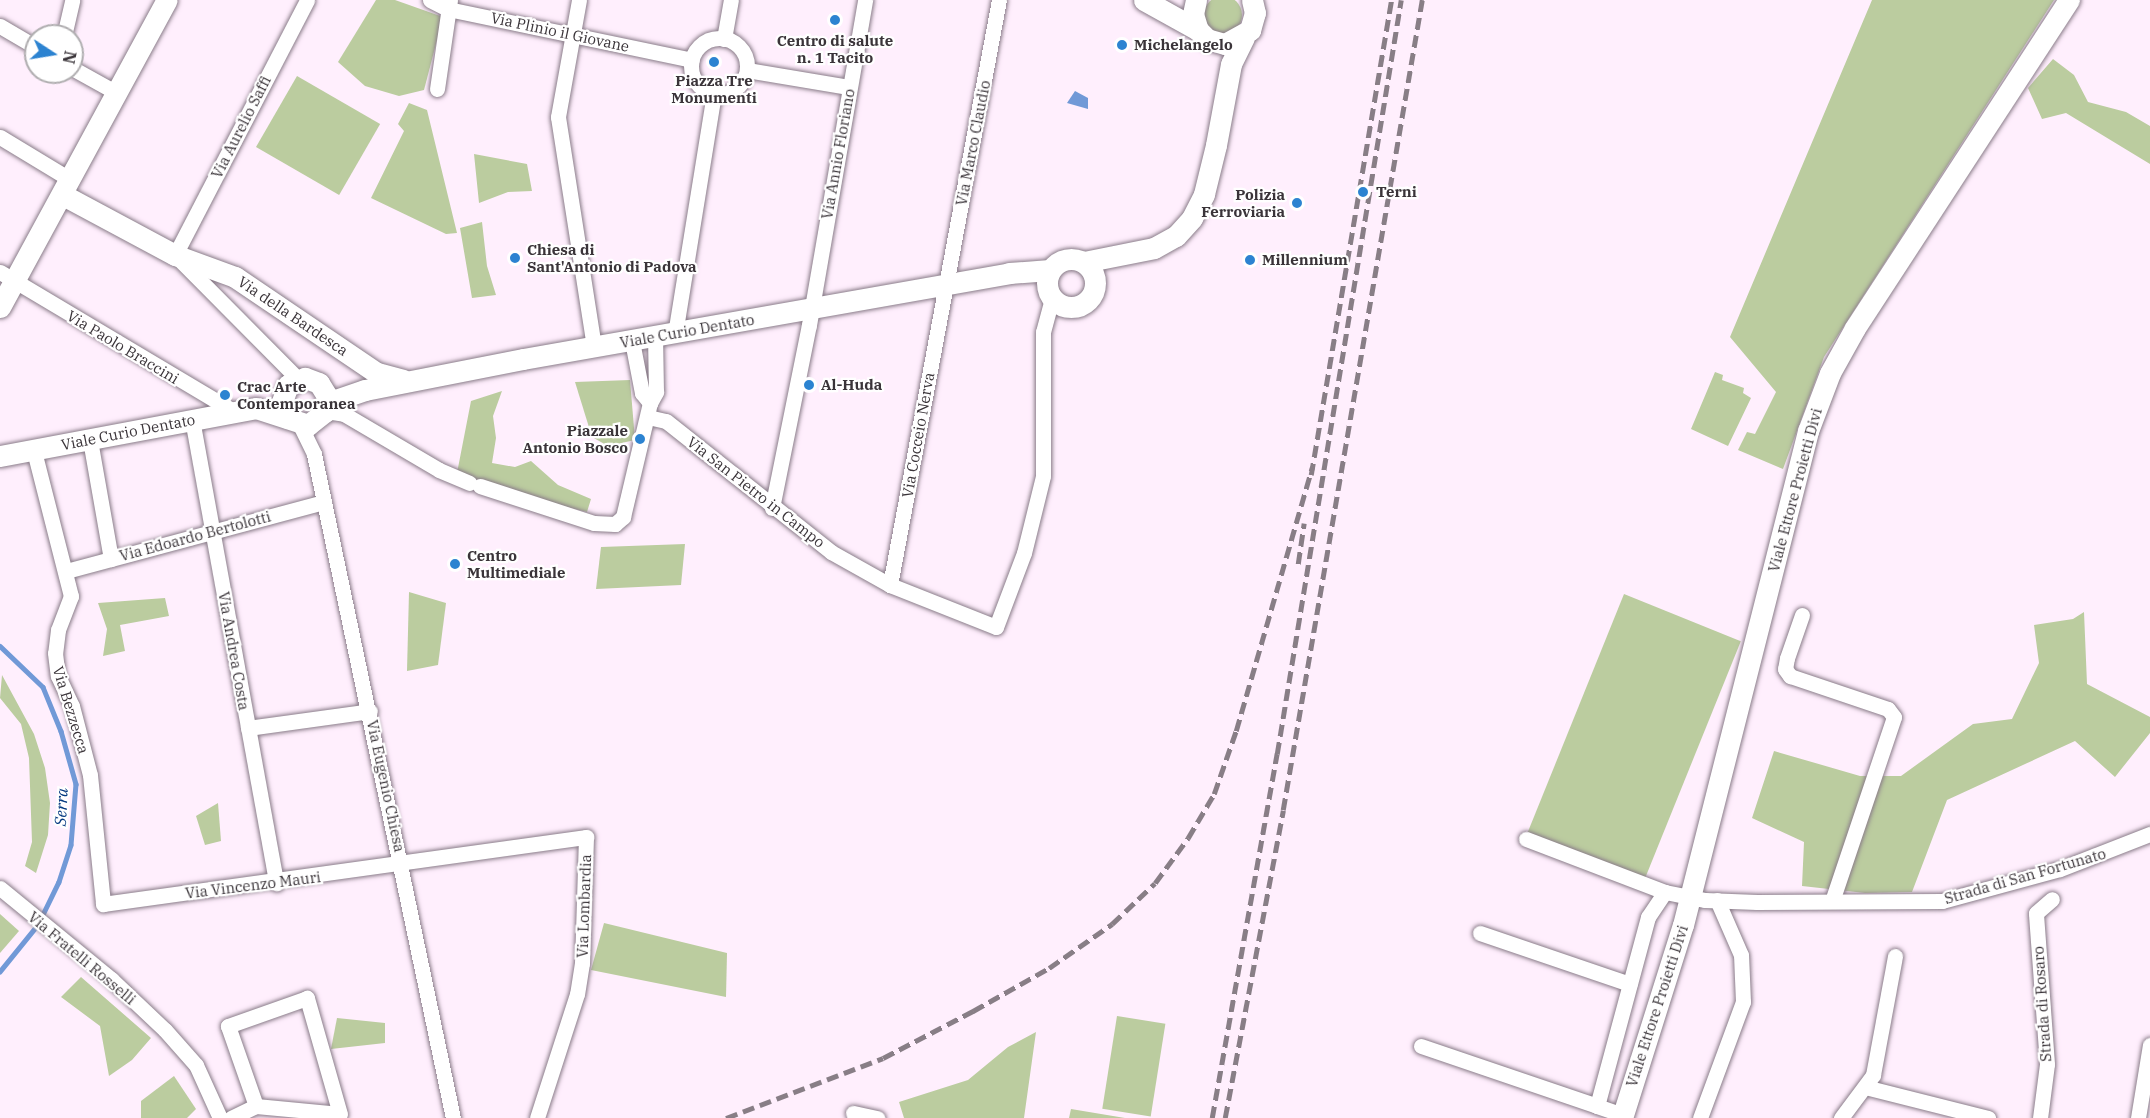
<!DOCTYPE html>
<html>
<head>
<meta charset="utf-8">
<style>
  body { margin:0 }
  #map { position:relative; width:2150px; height:1118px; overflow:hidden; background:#ffeffd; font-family:"IBM Plex Serif",serif }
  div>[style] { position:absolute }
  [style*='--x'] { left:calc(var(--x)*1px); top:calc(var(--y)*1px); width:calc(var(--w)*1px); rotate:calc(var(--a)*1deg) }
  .green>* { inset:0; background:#bbcc9f; transform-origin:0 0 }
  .round { border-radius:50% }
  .water>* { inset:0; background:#7199d7 }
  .stream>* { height:4.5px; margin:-2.25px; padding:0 2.25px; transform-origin:2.25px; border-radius:2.25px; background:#7199d7 }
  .roads { filter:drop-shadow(0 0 2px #8a7c89) drop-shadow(0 0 2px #8a7c89) }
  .street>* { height:15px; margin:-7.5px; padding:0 7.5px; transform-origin:7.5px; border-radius:7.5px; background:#fff }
  .street>.ring { margin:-7.5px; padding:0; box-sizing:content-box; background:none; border:15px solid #fff; border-radius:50% }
  .secondary>* { height:21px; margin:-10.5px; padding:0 10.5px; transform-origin:10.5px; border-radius:10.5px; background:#fff }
  .secondary>.ring { margin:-10.5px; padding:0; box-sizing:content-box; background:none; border:21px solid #fff; border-radius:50% }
  .rail>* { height:4.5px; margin-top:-2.25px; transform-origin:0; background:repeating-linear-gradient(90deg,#887e86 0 12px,transparent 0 18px) }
  .dots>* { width:16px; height:16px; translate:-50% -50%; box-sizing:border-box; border:3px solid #fff; border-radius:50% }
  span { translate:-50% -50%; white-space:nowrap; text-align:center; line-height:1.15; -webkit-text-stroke:4.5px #fff; paint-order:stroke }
  .street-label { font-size:15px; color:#3a3439 }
  .poi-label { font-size:15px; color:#3a3439; font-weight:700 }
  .left { translate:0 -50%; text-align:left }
  .right { translate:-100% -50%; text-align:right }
  .water-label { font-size:16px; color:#063981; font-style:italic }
  .north { position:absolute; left:24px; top:24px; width:60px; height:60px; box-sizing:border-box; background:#fff; border:2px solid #b0aeb0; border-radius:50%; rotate:102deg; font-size:16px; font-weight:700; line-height:24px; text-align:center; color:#3a3439 }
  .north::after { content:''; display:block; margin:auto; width:21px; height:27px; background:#2c83d1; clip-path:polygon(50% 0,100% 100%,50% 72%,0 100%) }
</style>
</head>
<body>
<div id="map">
  <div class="green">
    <div class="round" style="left:1204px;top:-4px;width:38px;height:38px"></div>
    <div style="clip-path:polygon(376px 0,395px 0,443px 17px,424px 90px,399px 96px,365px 86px,338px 62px)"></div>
    <div style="clip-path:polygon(1872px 0,2054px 0,1824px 357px,1783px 469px,1738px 450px,1747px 432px,1755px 434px,1776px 392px,1730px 337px)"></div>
    <div style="clip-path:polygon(2053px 59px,2074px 75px,2088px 102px,2126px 112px,2150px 126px,2150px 164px,2066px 113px,2042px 119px,2028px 88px)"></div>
    <div style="left:297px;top:76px;width:96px;height:82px;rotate:30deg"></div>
    <div style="clip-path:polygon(409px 103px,427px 110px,457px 233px,446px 234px,371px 198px,404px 131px,398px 124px)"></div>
    <div style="clip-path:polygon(474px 154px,527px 164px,532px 191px,508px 192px,479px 203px)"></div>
    <div style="clip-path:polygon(482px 222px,487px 266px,496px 295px,472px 298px,460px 228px)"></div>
    <div style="clip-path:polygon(1715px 372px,1723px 375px,1722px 380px,1744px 388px,1743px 393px,1751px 398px,1728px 446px,1691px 429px)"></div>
    <div style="clip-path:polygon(630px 380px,635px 440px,608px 446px,592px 437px,575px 382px)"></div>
    <div style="clip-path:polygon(502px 391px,493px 416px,496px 438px,492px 463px,515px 467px,531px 461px,558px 485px,591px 499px,587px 512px,513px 494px,457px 473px,471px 401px)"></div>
    <div style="clip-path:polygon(685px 544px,681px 585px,596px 589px,601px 547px)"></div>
    <div style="clip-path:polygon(409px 592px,446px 603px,438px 665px,407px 671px)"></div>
    <div style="left:1624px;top:594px;width:126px;height:257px;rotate:22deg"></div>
    <div style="clip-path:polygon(165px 598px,169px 616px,120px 625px,125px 651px,103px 656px,107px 629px,98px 603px)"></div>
    <div style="clip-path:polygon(2084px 612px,2087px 684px,2150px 717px,2150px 733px,2115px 777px,2075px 741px,1947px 800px,1912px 892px,1865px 893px,1802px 886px,1804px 842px,1752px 818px,1774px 751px,1860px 776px,1901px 776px,1973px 724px,2012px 719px,2039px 663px,2034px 625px,2073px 619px)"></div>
    <div style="clip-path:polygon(2px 675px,34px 734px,45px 768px,50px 803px,48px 835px,36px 873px,25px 866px,32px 842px,29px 758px,21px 724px,0 698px)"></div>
    <div style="clip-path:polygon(218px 803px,221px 841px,205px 845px,196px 816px)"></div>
    <div style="clip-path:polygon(0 914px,19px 931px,0 953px)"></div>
    <div style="clip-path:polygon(604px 923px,727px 953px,726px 997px,591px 970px)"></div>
    <div style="clip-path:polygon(81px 977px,151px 1038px,132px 1060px,109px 1076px,100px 1026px,61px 997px)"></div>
    <div style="left:1117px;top:1016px;width:49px;height:94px;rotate:9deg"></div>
    <div style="clip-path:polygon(337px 1018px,385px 1023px,385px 1043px,331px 1049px)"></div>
    <div style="clip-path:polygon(1036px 1032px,1024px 1118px,904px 1118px,899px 1102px,968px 1080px,1008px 1047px)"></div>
    <div style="clip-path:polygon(174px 1076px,196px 1109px,187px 1118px,141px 1118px,141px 1101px)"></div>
    <div style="clip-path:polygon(1071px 1109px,1125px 1118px,1069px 1118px)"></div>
  </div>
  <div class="water">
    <div style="clip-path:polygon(1075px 91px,1088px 98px,1088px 109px,1067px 103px)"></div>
  </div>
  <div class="stream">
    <div style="--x:0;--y:646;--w:59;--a:43.6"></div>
    <div style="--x:43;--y:687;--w:48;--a:67.8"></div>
    <div style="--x:61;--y:731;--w:55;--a:74.2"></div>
    <div style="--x:76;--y:784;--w:61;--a:94.7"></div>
    <div style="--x:71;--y:845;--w:39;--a:108"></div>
    <div style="--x:59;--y:882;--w:48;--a:116"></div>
    <div style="--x:38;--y:925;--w:60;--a:129"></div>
  </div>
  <div class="roads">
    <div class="street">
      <div style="--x:430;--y:0;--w:20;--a:27"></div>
      <div style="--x:448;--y:9;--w:249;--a:11.8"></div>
      <div style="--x:579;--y:0;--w:119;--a:100.2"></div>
      <div style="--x:558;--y:117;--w:234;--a:81.1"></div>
      <div style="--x:0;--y:26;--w:42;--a:30.3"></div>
      <div style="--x:64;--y:36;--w:37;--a:-77"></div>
      <div class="ring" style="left:691px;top:38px;width:41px;height:41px"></div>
      <div style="--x:724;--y:39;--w:40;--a:-80"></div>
      <div style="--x:72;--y:68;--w:51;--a:29.1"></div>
      <div style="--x:747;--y:70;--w:103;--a:9.5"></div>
      <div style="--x:437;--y:89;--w:90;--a:-81.7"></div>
      <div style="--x:0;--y:137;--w:83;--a:31.2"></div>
      <div style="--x:0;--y:272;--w:271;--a:30.8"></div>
      <div style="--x:675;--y:334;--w:243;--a:-80.8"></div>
      <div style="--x:632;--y:341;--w:53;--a:79.1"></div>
      <div style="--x:642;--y:393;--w:13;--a:51"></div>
      <div style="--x:650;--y:403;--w:13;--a:-61"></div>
      <div style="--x:656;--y:392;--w:55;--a:-91"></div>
      <div style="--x:298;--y:379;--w:175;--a:-134.8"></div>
      <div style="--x:175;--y:255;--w:287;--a:-62.6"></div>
      <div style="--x:326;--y:411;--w:18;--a:9"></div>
      <div style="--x:344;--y:414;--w:110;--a:30.5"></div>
      <div style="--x:439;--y:470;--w:33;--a:23"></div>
      <div style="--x:648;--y:417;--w:18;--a:13"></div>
      <div style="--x:666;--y:421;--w:211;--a:38.4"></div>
      <div style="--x:831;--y:552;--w:68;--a:29.2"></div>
      <div style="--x:890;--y:585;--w:114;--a:21.6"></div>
      <div style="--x:996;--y:627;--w:79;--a:-69.3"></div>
      <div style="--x:1024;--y:553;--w:79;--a:-76.1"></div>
      <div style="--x:1043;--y:476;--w:144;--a:-90"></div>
      <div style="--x:1043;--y:332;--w:35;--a:-75"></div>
      <div style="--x:192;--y:419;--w:472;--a:79.7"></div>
      <div style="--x:300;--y:425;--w:32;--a:64"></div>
      <div style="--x:314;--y:454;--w:678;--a:78.18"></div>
      <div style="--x:90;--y:440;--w:121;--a:80"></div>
      <div style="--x:34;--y:451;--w:150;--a:75.7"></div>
      <div style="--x:71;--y:596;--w:36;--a:111"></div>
      <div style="--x:58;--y:630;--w:23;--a:97"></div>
      <div style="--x:55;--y:653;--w:23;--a:83"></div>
      <div style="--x:58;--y:676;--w:33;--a:65"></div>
      <div style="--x:72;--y:706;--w:71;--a:75.4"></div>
      <div style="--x:90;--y:775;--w:130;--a:84.2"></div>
      <div style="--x:103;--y:904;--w:488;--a:-7.9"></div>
      <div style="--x:586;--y:837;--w:126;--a:91.8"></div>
      <div style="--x:582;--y:963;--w:31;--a:99"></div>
      <div style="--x:577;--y:994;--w:130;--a:107.9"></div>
      <div style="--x:480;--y:486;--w:120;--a:18"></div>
      <div style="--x:594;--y:523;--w:21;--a:3"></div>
      <div style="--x:615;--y:524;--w:11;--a:-41"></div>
      <div style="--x:623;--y:517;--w:117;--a:-76.7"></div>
      <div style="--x:772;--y:508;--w:187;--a:-78.6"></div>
      <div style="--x:809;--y:325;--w:330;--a:-80.2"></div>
      <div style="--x:66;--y:571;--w:267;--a:-15"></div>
      <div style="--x:890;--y:585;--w:595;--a:-79.45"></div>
      <div style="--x:1802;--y:615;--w:46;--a:109.2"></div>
      <div style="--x:1787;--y:658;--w:11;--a:100"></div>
      <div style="--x:1785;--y:669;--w:9;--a:54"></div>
      <div style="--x:1790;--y:676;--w:103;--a:18.6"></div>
      <div style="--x:1888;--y:709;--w:10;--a:53"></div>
      <div style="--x:1894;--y:717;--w:194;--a:108.6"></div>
      <div style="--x:248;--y:728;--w:123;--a:-7.9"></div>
      <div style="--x:1526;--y:839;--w:149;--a:20.9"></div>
      <div style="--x:0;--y:888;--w:144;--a:39.3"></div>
      <div style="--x:111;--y:979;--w:74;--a:43.4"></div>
      <div style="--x:165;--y:1030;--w:47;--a:48.5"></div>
      <div style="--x:196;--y:1065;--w:58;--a:65.6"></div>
      <div style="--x:1480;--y:933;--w:158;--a:18.8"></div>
      <div style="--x:1421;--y:1046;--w:186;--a:18.8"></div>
      <div style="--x:1865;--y:1087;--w:127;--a:14.1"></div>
      <div style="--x:853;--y:1113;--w:25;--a:12"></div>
      <div style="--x:1623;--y:1115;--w:28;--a:-161"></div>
      <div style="--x:1597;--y:1106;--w:196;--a:-74.9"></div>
      <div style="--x:1648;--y:917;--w:30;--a:-56"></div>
      <div style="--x:1665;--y:892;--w:41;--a:11.3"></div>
      <div style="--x:1705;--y:900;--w:52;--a:2.2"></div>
      <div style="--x:1757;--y:902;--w:185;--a:-0.3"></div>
      <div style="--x:1942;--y:901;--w:122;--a:-15.2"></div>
      <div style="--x:2060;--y:869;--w:97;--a:-21.3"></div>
      <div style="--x:231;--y:1118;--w:28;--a:-26"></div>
      <div style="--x:256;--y:1106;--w:84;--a:5.4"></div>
      <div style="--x:340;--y:1114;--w:121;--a:-105.9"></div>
      <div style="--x:307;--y:998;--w:84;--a:160.5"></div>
      <div style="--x:228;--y:1026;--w:85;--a:70.7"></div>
      <div style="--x:1700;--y:1118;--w:124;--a:-69.7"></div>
      <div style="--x:1743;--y:1002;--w:47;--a:-92.4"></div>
      <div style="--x:1741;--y:955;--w:60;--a:-113.6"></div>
      <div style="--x:1841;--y:1118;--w:54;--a:-53.3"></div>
      <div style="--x:1873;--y:1075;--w:121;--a:-79.5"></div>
      <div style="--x:2040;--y:1118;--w:54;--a:-82.6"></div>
      <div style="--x:2047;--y:1064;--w:151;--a:-94.2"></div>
      <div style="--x:2036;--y:913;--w:21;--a:-41"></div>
      <div style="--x:2138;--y:1118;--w:74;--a:-80.7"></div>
    </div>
    <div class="secondary">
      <div style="--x:1144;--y:0;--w:62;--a:29.1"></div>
      <div style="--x:1196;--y:0;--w:14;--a:102"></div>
      <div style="--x:1193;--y:14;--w:17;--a:73"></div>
      <div style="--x:1198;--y:30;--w:13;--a:45"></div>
      <div style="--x:1207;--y:39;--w:19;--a:16"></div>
      <div style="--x:1225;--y:44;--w:29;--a:-29"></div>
      <div style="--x:1250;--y:30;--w:18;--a:-74"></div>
      <div style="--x:1255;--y:13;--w:13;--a:-103"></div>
      <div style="--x:63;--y:195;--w:127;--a:28.2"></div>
      <div style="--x:175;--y:255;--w:64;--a:20.1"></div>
      <div style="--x:235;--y:277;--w:171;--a:34.1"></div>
      <div style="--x:377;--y:373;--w:27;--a:15"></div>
      <div class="ring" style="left:1047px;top:259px;width:27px;height:27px"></div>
      <div style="--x:1084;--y:262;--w:71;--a:-11.3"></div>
      <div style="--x:1154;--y:248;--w:25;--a:-29"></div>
      <div style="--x:1176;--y:236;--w:24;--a:-48"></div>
      <div style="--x:1192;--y:218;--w:27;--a:-63"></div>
      <div style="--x:1204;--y:194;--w:50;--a:-76.2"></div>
      <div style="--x:1216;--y:145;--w:82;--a:-79.5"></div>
      <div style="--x:1231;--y:64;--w:30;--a:-64"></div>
      <div style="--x:0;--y:307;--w:349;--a:-61.5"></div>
      <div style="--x:327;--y:403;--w:40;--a:-18.9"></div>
      <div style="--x:365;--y:390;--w:161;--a:-11.1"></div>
      <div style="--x:523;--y:359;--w:494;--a:-10"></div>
      <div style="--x:1009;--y:273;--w:41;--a:-4.2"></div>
      <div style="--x:0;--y:456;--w:260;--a:-10.6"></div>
      <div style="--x:256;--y:408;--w:55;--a:18.1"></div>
      <div style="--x:308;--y:425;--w:23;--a:-38"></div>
      <div style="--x:326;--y:411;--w:15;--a:-86"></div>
      <div style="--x:327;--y:396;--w:15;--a:-122"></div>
      <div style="--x:319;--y:383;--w:15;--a:-160"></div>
      <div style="--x:305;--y:378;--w:18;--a:158"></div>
      <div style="--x:288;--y:385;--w:20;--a:110"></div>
      <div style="--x:281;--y:404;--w:15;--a:67"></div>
      <div style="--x:1622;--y:1118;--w:202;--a:-72.5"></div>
      <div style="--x:1683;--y:925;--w:510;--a:-75.8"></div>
      <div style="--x:1808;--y:431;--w:62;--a:-69.2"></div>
      <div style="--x:1830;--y:373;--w:51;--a:-60.9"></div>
      <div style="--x:1855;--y:328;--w:392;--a:-56.9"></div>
    </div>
  </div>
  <div class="rail">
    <div style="--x:1311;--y:475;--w:482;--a:-80.4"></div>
    <div style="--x:1298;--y:564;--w:41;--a:-81.7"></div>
    <div style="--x:726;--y:1118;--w:168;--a:-20.9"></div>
    <div style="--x:883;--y:1058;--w:102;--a:-27.6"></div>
    <div style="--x:973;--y:1011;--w:87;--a:-29.5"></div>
    <div style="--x:1049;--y:968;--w:77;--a:-34.9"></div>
    <div style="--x:1112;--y:924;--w:59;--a:-43.6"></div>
    <div style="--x:1155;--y:883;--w:56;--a:-53.7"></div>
    <div style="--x:1188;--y:838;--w:51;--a:-59.4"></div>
    <div style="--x:1214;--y:794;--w:67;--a:-70.8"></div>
    <div style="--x:1236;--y:731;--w:275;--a:-73.9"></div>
    <div style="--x:1212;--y:1118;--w:370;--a:-79.9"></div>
    <div style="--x:1277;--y:754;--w:764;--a:-80.66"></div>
    <div style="--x:1225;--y:1118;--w:313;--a:-79.3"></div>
    <div style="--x:1283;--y:810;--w:822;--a:-80.26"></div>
  </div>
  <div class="dots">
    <div style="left:835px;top:20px;background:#2c83d1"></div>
    <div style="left:1122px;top:45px;background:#2c83d1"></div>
    <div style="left:714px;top:62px;background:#2c83d1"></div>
    <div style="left:1363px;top:192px;background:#2c83d1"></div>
    <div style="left:1297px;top:203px;background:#2c83d1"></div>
    <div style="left:515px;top:258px;background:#2c83d1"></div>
    <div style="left:1250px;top:260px;background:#2c83d1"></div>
    <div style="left:809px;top:385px;background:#2c83d1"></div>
    <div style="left:225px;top:395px;background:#2c83d1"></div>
    <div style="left:640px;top:439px;background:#2c83d1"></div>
    <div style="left:455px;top:564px;background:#2c83d1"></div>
  </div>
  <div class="street-label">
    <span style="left:560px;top:32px;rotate:12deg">Via Plinio il Giovane</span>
    <span style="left:241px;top:127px;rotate:-63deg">Via Aurelio Saffi</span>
    <span style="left:973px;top:143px;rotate:-79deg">Via Marco Claudio</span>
    <span style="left:838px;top:154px;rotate:-80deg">Via Annio Floriano</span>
    <span style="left:293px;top:316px;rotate:34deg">Via della Bardesca</span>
    <span style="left:687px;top:331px;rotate:-10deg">Viale Curio Dentato</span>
    <span style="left:123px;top:347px;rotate:31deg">Via Paolo Braccini</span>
    <span style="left:128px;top:432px;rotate:-11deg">Viale Curio Dentato</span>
    <span style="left:918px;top:435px;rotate:-80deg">Via Cocceio Nerva</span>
    <span style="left:1795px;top:490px;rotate:-75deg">Viale Ettore Proietti Divi</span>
    <span style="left:756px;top:492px;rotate:38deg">Via San Pietro in Campo</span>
    <span style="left:195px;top:536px;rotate:-15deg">Via Edoardo Bertolotti</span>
    <span style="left:234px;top:651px;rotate:80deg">Via Andrea Costa</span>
    <span style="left:71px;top:710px;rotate:73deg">Via Bezzecca</span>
    <span style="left:386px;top:786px;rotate:78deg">Via Eugenio Chiesa</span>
    <span style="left:2025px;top:876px;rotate:-16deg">Strada di San Fortunato</span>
    <span style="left:253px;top:885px;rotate:-7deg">Via Vincenzo Mauri</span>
    <span style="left:584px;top:906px;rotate:-88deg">Via Lombardia</span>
    <span style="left:82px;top:958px;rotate:40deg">Via Fratelli Rosselli</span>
    <span style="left:2042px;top:1004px;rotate:-94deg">Strada di Rosaro</span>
    <span style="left:1657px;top:1006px;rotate:-72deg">Viale Ettore Proietti Divi</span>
  </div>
  <div class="poi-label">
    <span style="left:835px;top:49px">Centro di salute<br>n. 1 Tacito</span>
    <span class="left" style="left:1134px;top:45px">Michelangelo</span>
    <span style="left:714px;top:89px">Piazza Tre<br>Monumenti</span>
    <span class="left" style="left:1376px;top:192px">Terni</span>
    <span class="right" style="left:1285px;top:203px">Polizia<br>Ferroviaria</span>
    <span class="left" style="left:527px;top:258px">Chiesa di<br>Sant'Antonio di Padova</span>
    <span class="left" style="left:1262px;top:260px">Millennium</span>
    <span class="left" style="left:821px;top:385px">Al-Huda</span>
    <span class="left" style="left:237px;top:395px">Crac Arte<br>Contemporanea</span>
    <span class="right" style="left:628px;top:439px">Piazzale<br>Antonio Bosco</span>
    <span class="left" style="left:467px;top:564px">Centro<br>Multimediale</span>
  </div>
  <div class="water-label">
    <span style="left:61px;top:807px;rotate:-87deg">Serra</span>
  </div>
  <div class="north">N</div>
</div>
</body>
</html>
